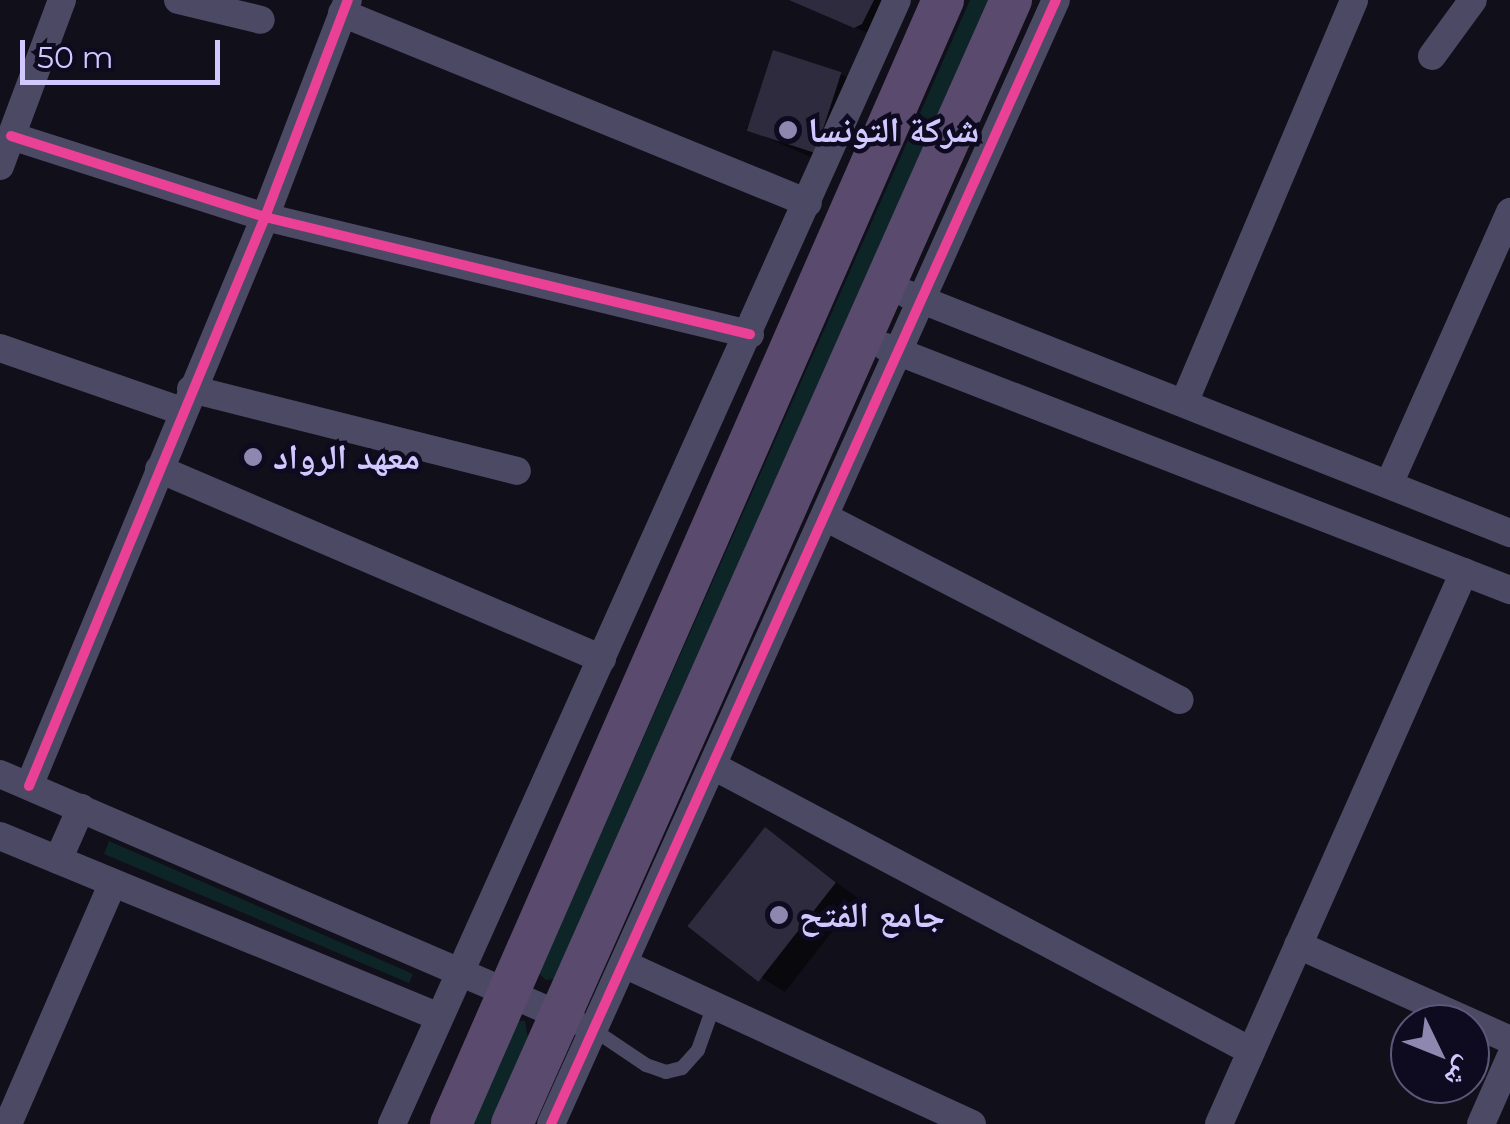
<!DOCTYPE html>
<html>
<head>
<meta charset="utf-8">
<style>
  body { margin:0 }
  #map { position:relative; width:1510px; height:1124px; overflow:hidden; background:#110f1a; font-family:Montserrat,"Noto Naskh Arabic",sans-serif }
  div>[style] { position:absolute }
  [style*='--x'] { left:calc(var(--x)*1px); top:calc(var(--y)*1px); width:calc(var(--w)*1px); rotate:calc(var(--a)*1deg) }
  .green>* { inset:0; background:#0d2527 }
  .shadow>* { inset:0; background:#0007 }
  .building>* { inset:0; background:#2f2b3e; transform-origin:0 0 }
  .service>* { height:14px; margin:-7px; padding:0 7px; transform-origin:7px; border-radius:7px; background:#4b4964 }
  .minor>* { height:28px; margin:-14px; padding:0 14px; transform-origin:14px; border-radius:14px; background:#4b4964 }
  .primary>* { height:42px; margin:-21px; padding:0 21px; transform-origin:21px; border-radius:21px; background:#5a4b6e }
  .cycleway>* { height:10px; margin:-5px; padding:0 5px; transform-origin:5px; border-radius:5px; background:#ea4096 }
  .dots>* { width:28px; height:28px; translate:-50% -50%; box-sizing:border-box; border:5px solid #0e0a1f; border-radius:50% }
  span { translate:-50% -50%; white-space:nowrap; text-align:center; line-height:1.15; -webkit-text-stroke:9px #0e0a1f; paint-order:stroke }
  .poi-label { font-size:35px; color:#d1c8ff; font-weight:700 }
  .left { translate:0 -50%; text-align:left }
  .north { position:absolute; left:1390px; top:1004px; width:100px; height:100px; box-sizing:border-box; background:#0e0a1f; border:2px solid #5c5679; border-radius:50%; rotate:133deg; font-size:28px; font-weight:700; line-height:40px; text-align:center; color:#d1c8ff }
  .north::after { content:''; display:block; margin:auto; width:35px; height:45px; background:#8e87af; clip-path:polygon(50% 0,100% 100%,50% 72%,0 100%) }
  .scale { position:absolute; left:20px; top:40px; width:200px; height:45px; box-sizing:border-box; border:5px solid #d1c8ff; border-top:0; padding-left:12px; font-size:30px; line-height:35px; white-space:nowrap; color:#d1c8ff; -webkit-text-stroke:8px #0e0a1f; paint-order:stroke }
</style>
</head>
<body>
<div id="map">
  <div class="green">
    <div style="clip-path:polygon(970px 0,989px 0,554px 979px,546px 980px,539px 974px)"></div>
    <div style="clip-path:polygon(109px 841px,413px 974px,409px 983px,104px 854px)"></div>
    <div style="clip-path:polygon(516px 1021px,525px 1021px,528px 1038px,490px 1124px,468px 1124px)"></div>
  </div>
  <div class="shadow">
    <div style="clip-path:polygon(792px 0,881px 0,887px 3px,868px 33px)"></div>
    <div style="clip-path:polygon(841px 74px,858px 84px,824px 163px,745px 128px)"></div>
    <div style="clip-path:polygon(766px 831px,858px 898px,785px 992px,762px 978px)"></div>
  </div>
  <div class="building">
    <div style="clip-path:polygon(789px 0,874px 0,862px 24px,854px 28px)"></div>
    <div style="left:773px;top:50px;width:72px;height:85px;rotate:18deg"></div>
    <div style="left:765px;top:827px;width:90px;height:126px;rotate:38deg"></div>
  </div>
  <div class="service">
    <div style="--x:594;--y:1030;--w:63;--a:33.9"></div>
    <div style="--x:646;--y:1065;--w:21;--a:19"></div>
    <div style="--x:666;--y:1072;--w:16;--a:-14"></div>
    <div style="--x:682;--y:1068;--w:24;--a:-48"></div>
    <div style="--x:698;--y:1050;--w:48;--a:-70.4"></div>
  </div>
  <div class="minor">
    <div style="--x:178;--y:0;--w:85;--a:13.5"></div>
    <div style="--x:342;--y:13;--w:503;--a:22.18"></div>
    <div style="--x:1432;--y:56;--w:69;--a:-53.8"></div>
    <div style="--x:11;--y:136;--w:267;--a:17.7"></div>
    <div style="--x:265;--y:217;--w:499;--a:13.6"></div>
    <div style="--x:0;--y:166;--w:177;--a:-69.5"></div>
    <div style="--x:907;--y:294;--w:649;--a:21.62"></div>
    <div style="--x:886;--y:347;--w:670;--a:21.28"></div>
    <div style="--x:0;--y:348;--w:193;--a:19.1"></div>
    <div style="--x:191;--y:389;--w:336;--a:14.1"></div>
    <div style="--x:1184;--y:403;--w:437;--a:-67.1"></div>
    <div style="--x:159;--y:469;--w:482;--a:23.2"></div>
    <div style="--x:1389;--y:484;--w:298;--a:-66"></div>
    <div style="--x:825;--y:517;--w:399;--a:27.3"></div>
    <div style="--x:713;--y:766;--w:609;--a:27.91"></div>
    <div style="--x:0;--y:774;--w:624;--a:23.32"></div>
    <div style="--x:29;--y:786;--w:616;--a:-67.47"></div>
    <div style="--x:265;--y:217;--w:232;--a:-69.1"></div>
    <div style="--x:0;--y:836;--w:475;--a:22.4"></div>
    <div style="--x:58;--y:860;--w:57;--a:-66.1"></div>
    <div style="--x:1298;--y:945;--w:232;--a:24.1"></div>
    <div style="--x:624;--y:964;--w:383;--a:24.7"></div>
    <div style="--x:8;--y:1124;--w:263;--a:-66.5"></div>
    <div style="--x:392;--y:1124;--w:1232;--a:-65.81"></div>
    <div style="--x:551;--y:1124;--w:1232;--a:-65.81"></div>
    <div style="--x:1219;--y:1124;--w:604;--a:-66.07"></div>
    <div style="--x:1481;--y:1124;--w:72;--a:-66.3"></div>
  </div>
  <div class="primary">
    <div style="--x:451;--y:1124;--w:1227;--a:-66.36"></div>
    <div style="--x:512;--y:1124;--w:1230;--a:-66.06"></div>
  </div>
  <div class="cycleway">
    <div style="--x:11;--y:136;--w:267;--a:17.7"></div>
    <div style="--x:265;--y:217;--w:499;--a:13.6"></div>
    <div style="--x:29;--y:786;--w:616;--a:-67.47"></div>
    <div style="--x:265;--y:217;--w:232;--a:-69.1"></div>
    <div style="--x:551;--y:1124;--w:1232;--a:-65.81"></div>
  </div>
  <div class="dots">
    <div style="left:788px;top:130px;background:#8e87af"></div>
    <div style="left:253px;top:457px;background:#8e87af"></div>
    <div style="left:779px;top:915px;background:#8e87af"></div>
  </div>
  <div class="poi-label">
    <span class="left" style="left:808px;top:130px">شركة التونسا</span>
    <span class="left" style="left:273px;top:457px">معهد الرواد</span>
    <span class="left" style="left:799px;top:915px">جامع الفتح</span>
  </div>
  <div class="north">ش</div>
  <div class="scale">50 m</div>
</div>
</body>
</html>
